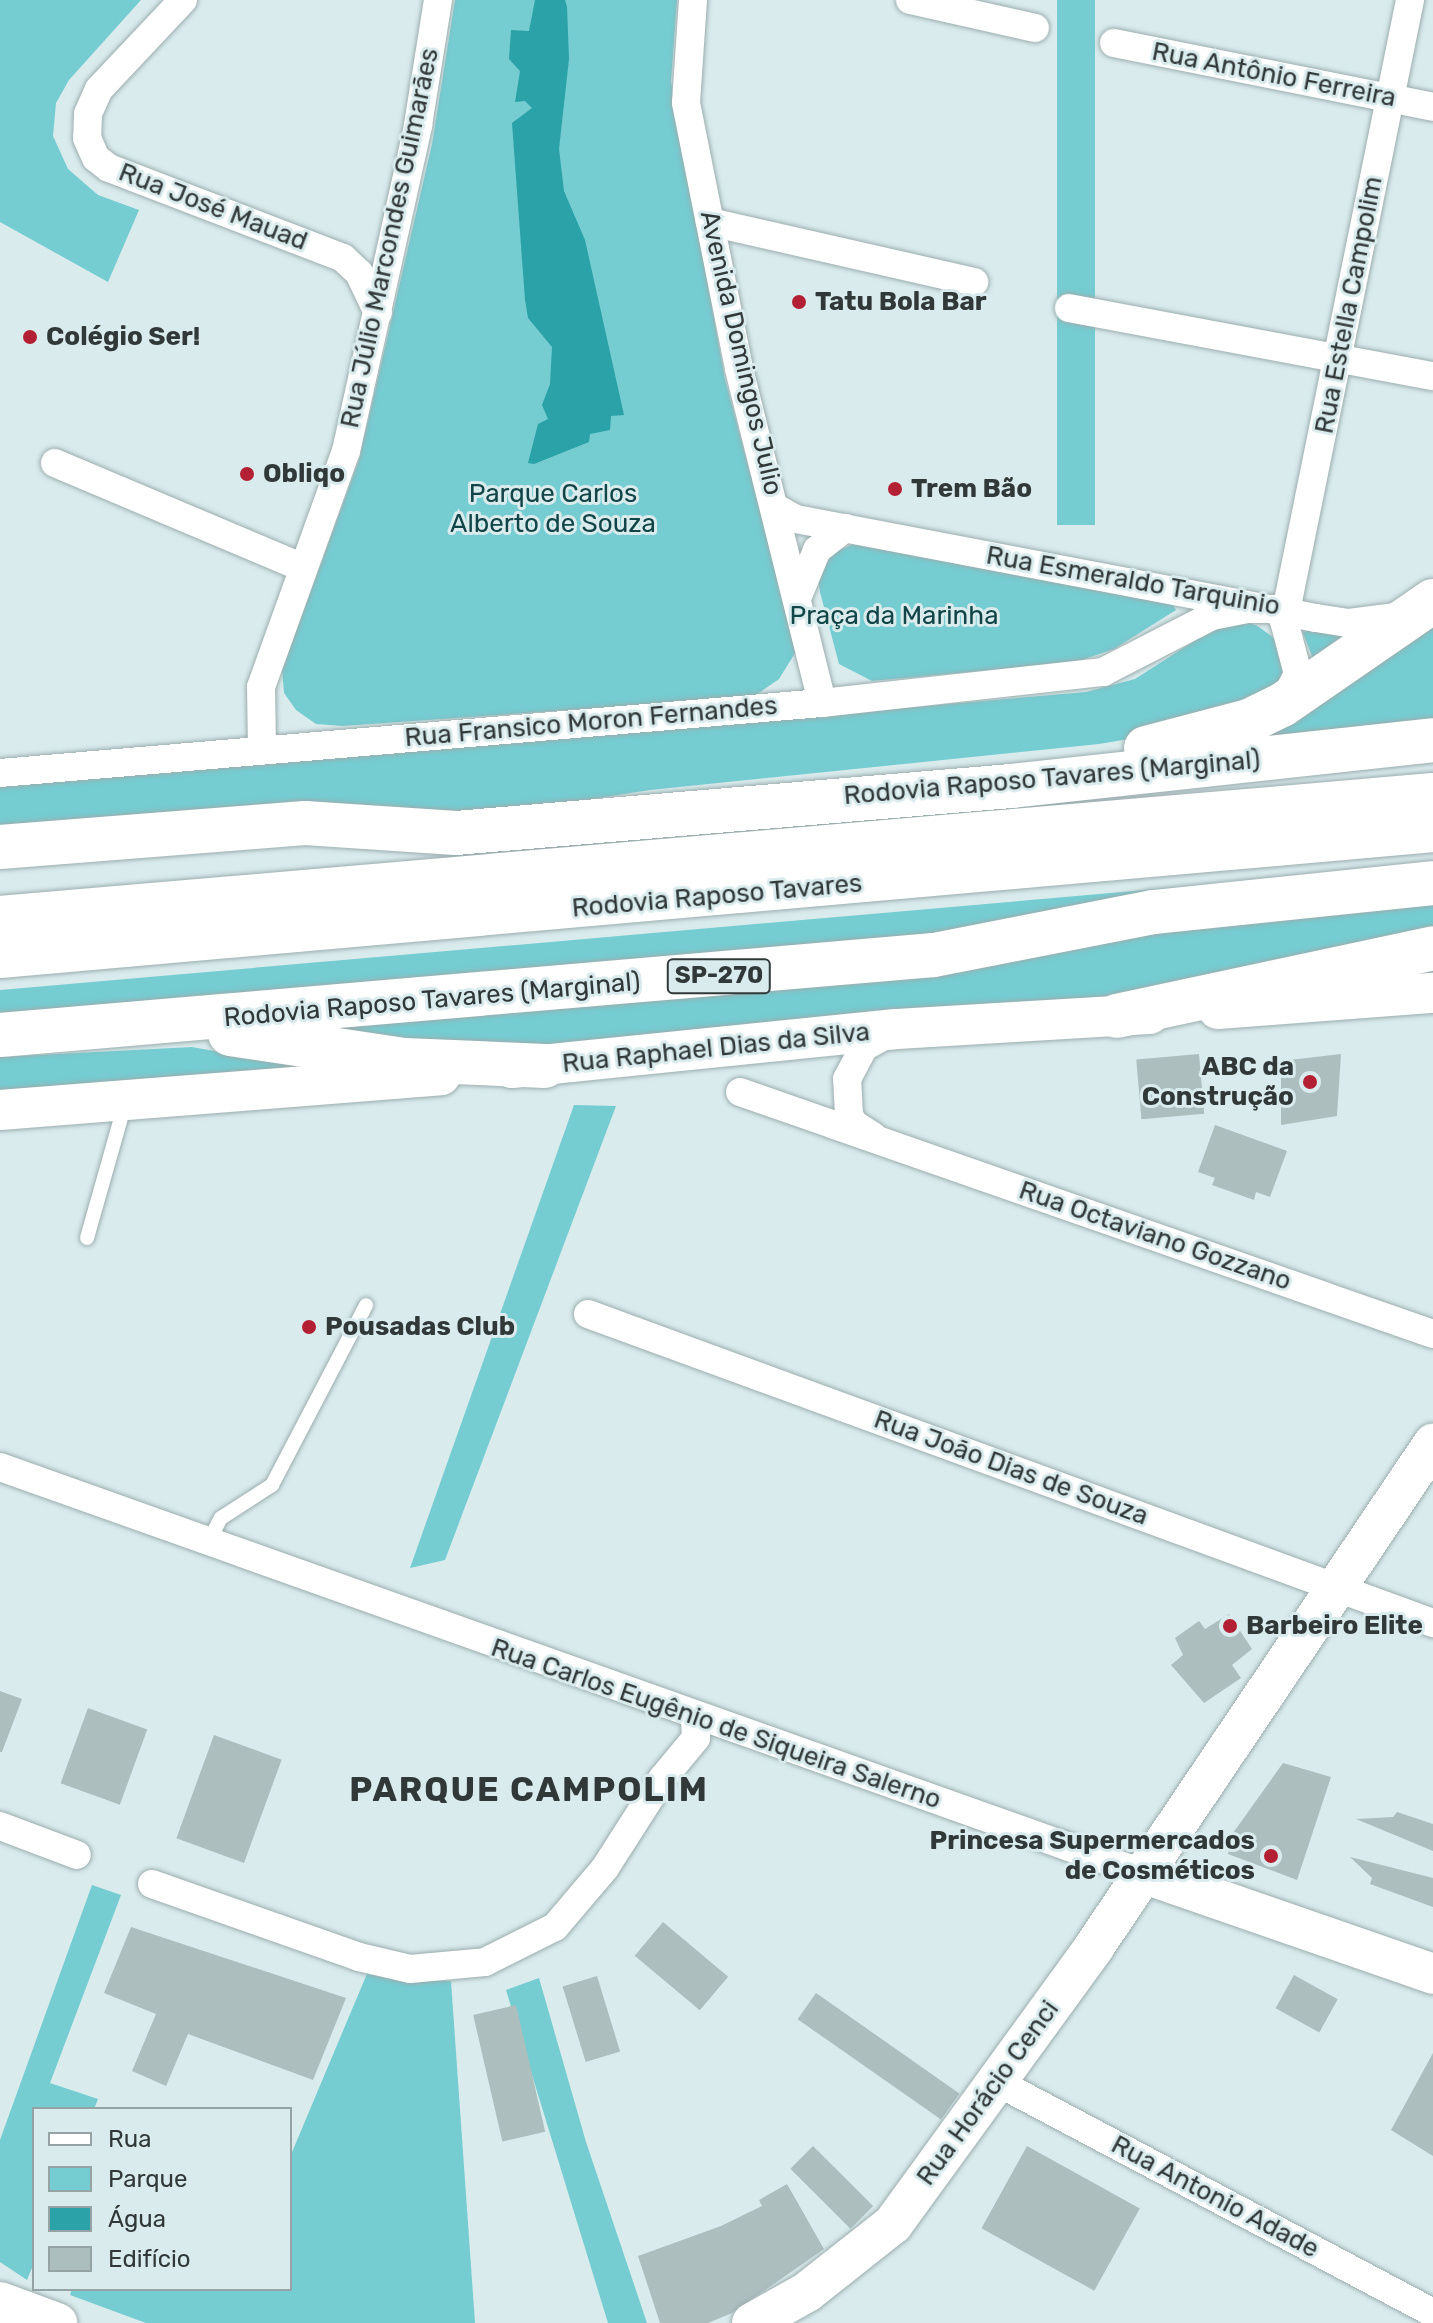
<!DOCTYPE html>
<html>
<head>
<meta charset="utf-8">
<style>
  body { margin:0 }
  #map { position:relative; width:1433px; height:2323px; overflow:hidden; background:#d9ebec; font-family:Rubik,sans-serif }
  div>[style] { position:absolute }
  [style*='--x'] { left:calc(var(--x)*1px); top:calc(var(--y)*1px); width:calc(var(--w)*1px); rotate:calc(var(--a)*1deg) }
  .green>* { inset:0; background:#75ccd1; transform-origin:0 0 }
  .water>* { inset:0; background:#2aa2a8 }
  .building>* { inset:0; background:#adbebf; transform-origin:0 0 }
  .roads { filter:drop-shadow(0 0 2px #9cadae) drop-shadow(0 0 2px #9cadae) }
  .lane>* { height:14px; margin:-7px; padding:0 7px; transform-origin:7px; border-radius:7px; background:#fff }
  .street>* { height:28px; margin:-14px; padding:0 14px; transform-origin:14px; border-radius:14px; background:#fff }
  .secondary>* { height:40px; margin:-20px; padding:0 20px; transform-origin:20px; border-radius:20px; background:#fff }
  .highway>* { height:44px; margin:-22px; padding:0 22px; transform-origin:22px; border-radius:22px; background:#fff }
  .dots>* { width:22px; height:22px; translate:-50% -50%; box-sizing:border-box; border:4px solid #d9ebec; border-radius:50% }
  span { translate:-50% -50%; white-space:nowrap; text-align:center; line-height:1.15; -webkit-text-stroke:6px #d9ebec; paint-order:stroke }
  .shield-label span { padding:2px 6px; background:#d9ebec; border:2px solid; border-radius:6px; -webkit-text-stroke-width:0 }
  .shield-label { font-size:24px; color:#313838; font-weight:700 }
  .street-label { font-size:26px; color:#313838 }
  .poi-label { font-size:26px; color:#313838; font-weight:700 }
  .left { translate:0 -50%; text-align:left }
  .right { translate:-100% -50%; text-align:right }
  .park-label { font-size:26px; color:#124548 }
  .district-label { font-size:34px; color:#313838; font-weight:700; letter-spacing:2px }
  .legend { position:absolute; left:32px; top:2107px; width:260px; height:184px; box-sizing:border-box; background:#d9ebec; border:2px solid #96a3a4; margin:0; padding:10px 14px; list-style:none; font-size:24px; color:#313838 }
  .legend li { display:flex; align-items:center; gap:16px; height:40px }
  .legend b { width:40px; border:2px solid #96a3a4 }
</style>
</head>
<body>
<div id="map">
  <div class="green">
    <div style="clip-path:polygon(0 0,141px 0,69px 80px,56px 103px,53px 136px,68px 169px,98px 195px,139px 210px,108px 282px,0 222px)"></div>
    <div style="clip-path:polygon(455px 0,677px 0,671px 82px,725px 379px,797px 650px,779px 679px,753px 697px,343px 726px,316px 724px,296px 710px,284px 693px,282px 670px,359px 460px,432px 144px)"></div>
    <div style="left:1057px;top:0;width:38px;height:525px"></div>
    <div style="clip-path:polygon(854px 544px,1172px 603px,1176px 610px,1114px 649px,1076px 662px,872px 681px,839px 664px,820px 592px,818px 578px,829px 554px)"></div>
    <div style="clip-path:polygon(1235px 620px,1256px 625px,1277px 640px,1283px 662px,1282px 678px,1273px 691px,1177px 731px,1099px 744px,650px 790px,509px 812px,0 829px,0 787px,1086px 692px,1135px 679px,1216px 627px)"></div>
    <div style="clip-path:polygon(1433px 627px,1433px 727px,1241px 749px)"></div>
    <div style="clip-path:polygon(1308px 630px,1355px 635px,1315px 664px,1303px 633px)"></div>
    <div style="clip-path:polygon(1433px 865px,860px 951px,0 1017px,0 990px)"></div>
    <div style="clip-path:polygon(1433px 904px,1433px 939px,1078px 1008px,492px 1059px,332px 1033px,340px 1027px,1164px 927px)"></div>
    <div style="clip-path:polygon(192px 1047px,326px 1071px,0 1094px,0 1057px)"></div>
    <div style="clip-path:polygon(574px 1105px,616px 1106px,445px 1560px,410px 1568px)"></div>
    <div style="clip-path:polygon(92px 1885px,121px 1895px,50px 2083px,98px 2099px,94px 2109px,34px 2109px,34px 2263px,27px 2280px,0 2262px,0 2140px)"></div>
    <div style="clip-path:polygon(369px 1969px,413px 1979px,451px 1981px,475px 2323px,146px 2323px,70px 2295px,72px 2289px,290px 2289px,290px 2157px)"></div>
    <div style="clip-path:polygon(539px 1978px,586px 2142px,647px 2323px,608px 2323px,506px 1990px)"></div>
  </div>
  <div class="water">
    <div style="clip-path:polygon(535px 0,565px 0,567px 7px,569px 59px,559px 149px,564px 191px,585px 240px,624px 415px,611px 416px,610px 430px,590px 434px,589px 442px,534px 464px,528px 463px,538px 424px,548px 419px,542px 405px,550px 384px,552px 347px,528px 318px,525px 300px,512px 123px,532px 108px,525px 101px,515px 102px,520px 71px,509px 59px,511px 30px,529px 31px)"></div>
  </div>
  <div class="building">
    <div style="left:1199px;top:1054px;width:60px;height:63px;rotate:85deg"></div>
    <div style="clip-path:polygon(1341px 1054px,1337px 1116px,1281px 1125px,1281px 1061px)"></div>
    <div style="clip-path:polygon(1215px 1125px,1287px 1151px,1270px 1197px,1256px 1192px,1254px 1200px,1212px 1185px,1215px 1178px,1198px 1172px)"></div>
    <div style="clip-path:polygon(1229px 1614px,1252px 1649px,1232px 1665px,1241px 1678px,1204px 1703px,1171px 1665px,1183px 1655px,1175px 1638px,1199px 1621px,1205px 1629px)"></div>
    <div style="clip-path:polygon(0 1691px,22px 1699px,2px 1752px,0 1752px)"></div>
    <div style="left:88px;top:1708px;width:63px;height:80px;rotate:20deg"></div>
    <div style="left:214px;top:1735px;width:72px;height:110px;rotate:20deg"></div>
    <div style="clip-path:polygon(1283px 1763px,1331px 1777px,1297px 1880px,1228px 1854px,1233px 1833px)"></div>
    <div style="clip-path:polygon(1397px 1812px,1433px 1824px,1433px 1851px,1356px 1819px,1393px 1817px)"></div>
    <div style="clip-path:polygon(1350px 1857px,1433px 1878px,1433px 1907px,1370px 1884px,1372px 1878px)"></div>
    <div style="left:663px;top:1922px;width:85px;height:44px;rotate:40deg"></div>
    <div style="clip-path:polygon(131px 1927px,346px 1998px,313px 2080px,188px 2034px,166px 2086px,132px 2071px,156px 2014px,104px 1993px)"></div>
    <div style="left:1294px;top:1975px;width:50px;height:38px;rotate:29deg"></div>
    <div style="left:597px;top:1976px;width:79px;height:36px;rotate:73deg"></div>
    <div style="left:816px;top:1993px;width:175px;height:32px;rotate:35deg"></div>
    <div style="left:516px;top:2005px;width:130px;height:44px;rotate:77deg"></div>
    <div style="clip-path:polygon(1433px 2053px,1433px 2156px,1391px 2130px)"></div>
    <div style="left:813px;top:2146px;width:85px;height:32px;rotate:45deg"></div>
    <div style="left:1027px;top:2146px;width:129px;height:94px;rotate:29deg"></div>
    <div style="clip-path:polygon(787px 2184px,824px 2249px,732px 2313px,708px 2323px,660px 2323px,638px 2256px,721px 2226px,762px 2206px,759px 2200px)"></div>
  </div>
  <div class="roads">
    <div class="lane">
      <div style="--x:87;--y:1238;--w:139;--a:-74.2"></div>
      <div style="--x:208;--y:1543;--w:28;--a:-63"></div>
      <div style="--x:221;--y:1518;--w:61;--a:-32.9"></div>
      <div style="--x:272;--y:1485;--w:203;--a:-62.4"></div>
    </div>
    <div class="street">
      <div style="--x:183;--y:0;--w:122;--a:133.3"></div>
      <div style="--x:99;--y:89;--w:27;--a:114"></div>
      <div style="--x:88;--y:114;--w:24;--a:92"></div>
      <div style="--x:87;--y:138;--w:22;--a:66"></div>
      <div style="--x:96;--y:158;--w:16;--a:38"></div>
      <div style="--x:109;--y:168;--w:251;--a:21"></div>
      <div style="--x:343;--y:258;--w:22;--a:43"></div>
      <div style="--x:359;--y:273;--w:44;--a:64.6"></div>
      <div style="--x:693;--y:0;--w:103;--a:93.9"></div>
      <div style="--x:686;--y:103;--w:271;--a:78.7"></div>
      <div style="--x:739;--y:369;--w:344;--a:76"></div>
      <div style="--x:910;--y:0;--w:128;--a:12.6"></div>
      <div style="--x:1114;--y:43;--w:325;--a:11.3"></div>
      <div style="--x:710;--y:222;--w:271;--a:12.8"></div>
      <div style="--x:1069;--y:308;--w:370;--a:10.6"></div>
      <div style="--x:55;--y:463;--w:269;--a:22.9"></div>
      <div style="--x:776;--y:508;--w:23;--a:29"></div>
      <div style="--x:796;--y:519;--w:529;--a:10.78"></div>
      <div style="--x:1316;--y:618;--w:33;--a:9"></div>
      <div style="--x:1349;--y:623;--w:53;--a:-7.5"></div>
      <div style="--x:798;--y:596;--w:50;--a:-67.6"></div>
      <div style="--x:817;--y:550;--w:36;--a:-38"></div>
      <div style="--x:1284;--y:701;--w:30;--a:-63"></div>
      <div style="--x:1298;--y:674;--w:55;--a:-104.8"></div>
      <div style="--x:1284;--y:621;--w:634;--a:-78.53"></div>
      <div style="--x:262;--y:749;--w:62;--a:-90.9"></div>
      <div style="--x:261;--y:687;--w:251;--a:-70.2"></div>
      <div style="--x:346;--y:451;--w:334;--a:-77.5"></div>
      <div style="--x:418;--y:125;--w:127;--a:-80.9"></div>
      <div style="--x:0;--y:773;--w:825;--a:-4.87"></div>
      <div style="--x:822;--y:703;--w:283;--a:-6.3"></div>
      <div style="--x:1103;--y:672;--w:123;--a:-27.2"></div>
      <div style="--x:1212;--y:616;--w:36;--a:-11"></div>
      <div style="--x:1247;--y:609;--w:40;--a:0"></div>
      <div style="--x:740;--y:1092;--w:734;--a:19.25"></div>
      <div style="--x:873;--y:1136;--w:22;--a:-148"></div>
      <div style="--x:854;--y:1124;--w:10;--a:-119"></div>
      <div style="--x:849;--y:1115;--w:36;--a:-93"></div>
      <div style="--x:847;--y:1079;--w:36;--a:-62"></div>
      <div style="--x:864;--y:1047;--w:29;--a:-29"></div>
      <div style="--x:588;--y:1314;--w:900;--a:20.09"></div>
      <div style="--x:0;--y:1467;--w:1212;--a:19.57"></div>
      <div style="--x:0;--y:1826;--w:82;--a:20.6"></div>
      <div style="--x:152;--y:1884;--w:219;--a:19.4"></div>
      <div style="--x:359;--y:1957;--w:52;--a:13.2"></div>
      <div style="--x:410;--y:1969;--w:75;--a:-5.3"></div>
      <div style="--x:485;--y:1962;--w:78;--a:-26.6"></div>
      <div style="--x:555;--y:1927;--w:77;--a:-49.7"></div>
      <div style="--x:605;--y:1868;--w:106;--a:-57.4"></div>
      <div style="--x:662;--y:1779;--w:53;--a:-50.3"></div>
      <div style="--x:696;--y:1738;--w:20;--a:-93"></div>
      <div style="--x:997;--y:2082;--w:493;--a:27.9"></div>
    </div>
    <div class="secondary">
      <div style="--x:1218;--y:1009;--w:216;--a:-4.3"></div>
      <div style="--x:512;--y:1068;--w:386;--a:-5.8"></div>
      <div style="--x:896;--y:1029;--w:254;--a:-3.4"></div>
      <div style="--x:0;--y:1110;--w:442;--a:-4.5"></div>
      <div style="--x:1142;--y:1873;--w:308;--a:19.1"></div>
      <div style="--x:0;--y:2302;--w:61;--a:20.2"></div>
      <div style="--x:752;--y:2323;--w:63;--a:-29.4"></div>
      <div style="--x:807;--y:2292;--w:110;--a:-38.3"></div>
      <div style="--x:893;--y:2224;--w:342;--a:-54"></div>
      <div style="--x:1094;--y:1947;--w:607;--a:-56.02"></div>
    </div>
    <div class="highway">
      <div style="--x:1146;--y:748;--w:106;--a:-14.7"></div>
      <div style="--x:1249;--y:721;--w:37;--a:-26"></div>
      <div style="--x:1282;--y:705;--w:183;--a:-34.6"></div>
      <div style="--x:0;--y:847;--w:306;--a:-4.5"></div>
      <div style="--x:305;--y:823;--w:151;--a:3.8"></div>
      <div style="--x:456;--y:833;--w:557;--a:-4.84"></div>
      <div style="--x:1011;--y:786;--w:424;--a:-6.2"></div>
      <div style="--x:0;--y:918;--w:1438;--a:-4.91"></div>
      <div style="--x:0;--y:956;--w:1439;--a:-5.02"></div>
      <div style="--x:1117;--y:1016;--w:323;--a:-12.1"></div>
      <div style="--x:230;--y:1034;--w:176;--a:8.5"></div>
      <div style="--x:404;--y:1060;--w:141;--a:2.4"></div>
      <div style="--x:0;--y:1035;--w:937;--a:-4.9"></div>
      <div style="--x:934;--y:955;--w:223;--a:-11.1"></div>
      <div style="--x:1153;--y:912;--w:281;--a:-5.9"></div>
    </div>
  </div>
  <div class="dots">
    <div style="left:799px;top:302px;background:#b32034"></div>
    <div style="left:30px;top:337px;background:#b32034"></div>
    <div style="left:247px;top:474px;background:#b32034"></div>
    <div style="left:895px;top:489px;background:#b32034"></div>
    <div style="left:1310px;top:1082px;background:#b32034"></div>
    <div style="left:309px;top:1327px;background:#b32034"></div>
    <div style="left:1230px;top:1626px;background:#b32034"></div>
    <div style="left:1271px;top:1856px;background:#b32034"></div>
  </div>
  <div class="shield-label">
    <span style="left:719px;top:976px">SP-270</span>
  </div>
  <div class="street-label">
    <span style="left:1274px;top:75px;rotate:11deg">Rua Antônio Ferreira</span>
    <span style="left:213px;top:207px;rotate:21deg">Rua José Mauad</span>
    <span style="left:390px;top:238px;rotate:-78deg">Rua Júlio Marcondes Guimarães</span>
    <span style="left:1349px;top:305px;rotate:-79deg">Rua Estella Campolim</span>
    <span style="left:741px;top:353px;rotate:77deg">Avenida Domingos Julio</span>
    <span style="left:1133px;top:581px;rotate:10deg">Rua Esmeraldo Tarquinio</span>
    <span style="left:591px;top:722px;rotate:-5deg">Rua Fransico Moron Fernandes</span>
    <span style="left:1052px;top:778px;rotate:-5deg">Rodovia Raposo Tavares (Marginal)</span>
    <span style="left:717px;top:896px;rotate:-5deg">Rodovia Raposo Tavares</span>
    <span style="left:432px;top:1000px;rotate:-5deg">Rodovia Raposo Tavares (Marginal)</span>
    <span style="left:716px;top:1048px;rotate:-6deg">Rua Raphael Dias da Silva</span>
    <span style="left:1155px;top:1236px;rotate:19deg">Rua Octaviano Gozzano</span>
    <span style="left:1011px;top:1468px;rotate:20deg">Rua João Dias de Souza</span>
    <span style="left:716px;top:1724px;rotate:19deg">Rua Carlos Eugênio de Siqueira Salerno</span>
    <span style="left:988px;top:2093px;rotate:-54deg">Rua Horácio Cenci</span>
    <span style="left:1215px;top:2197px;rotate:28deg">Rua Antonio Adade</span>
  </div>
  <div class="poi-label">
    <span class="left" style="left:815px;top:302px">Tatu Bola Bar</span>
    <span class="left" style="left:46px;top:337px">Colégio Ser!</span>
    <span class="left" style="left:263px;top:474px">Obliqo</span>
    <span class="left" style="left:911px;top:489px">Trem Bão</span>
    <span class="right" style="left:1294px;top:1082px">ABC da<br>Construção</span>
    <span class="left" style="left:325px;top:1327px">Pousadas Club</span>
    <span class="left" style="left:1246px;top:1626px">Barbeiro Elite</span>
    <span class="right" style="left:1255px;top:1856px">Princesa Supermercados<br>de Cosméticos</span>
  </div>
  <div class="park-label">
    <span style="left:553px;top:509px">Parque Carlos<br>Alberto de Souza</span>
    <span style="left:894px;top:616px">Praça da Marinha</span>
  </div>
  <div class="district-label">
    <span style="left:529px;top:1790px">PARQUE CAMPOLIM</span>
  </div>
  <ul class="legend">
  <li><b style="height:10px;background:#fff"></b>Rua</li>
  <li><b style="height:22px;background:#75ccd1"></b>Parque</li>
  <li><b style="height:22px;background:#2aa2a8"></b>Água</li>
  <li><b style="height:22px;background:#adbebf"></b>Edifício</li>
  </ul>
</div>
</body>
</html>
